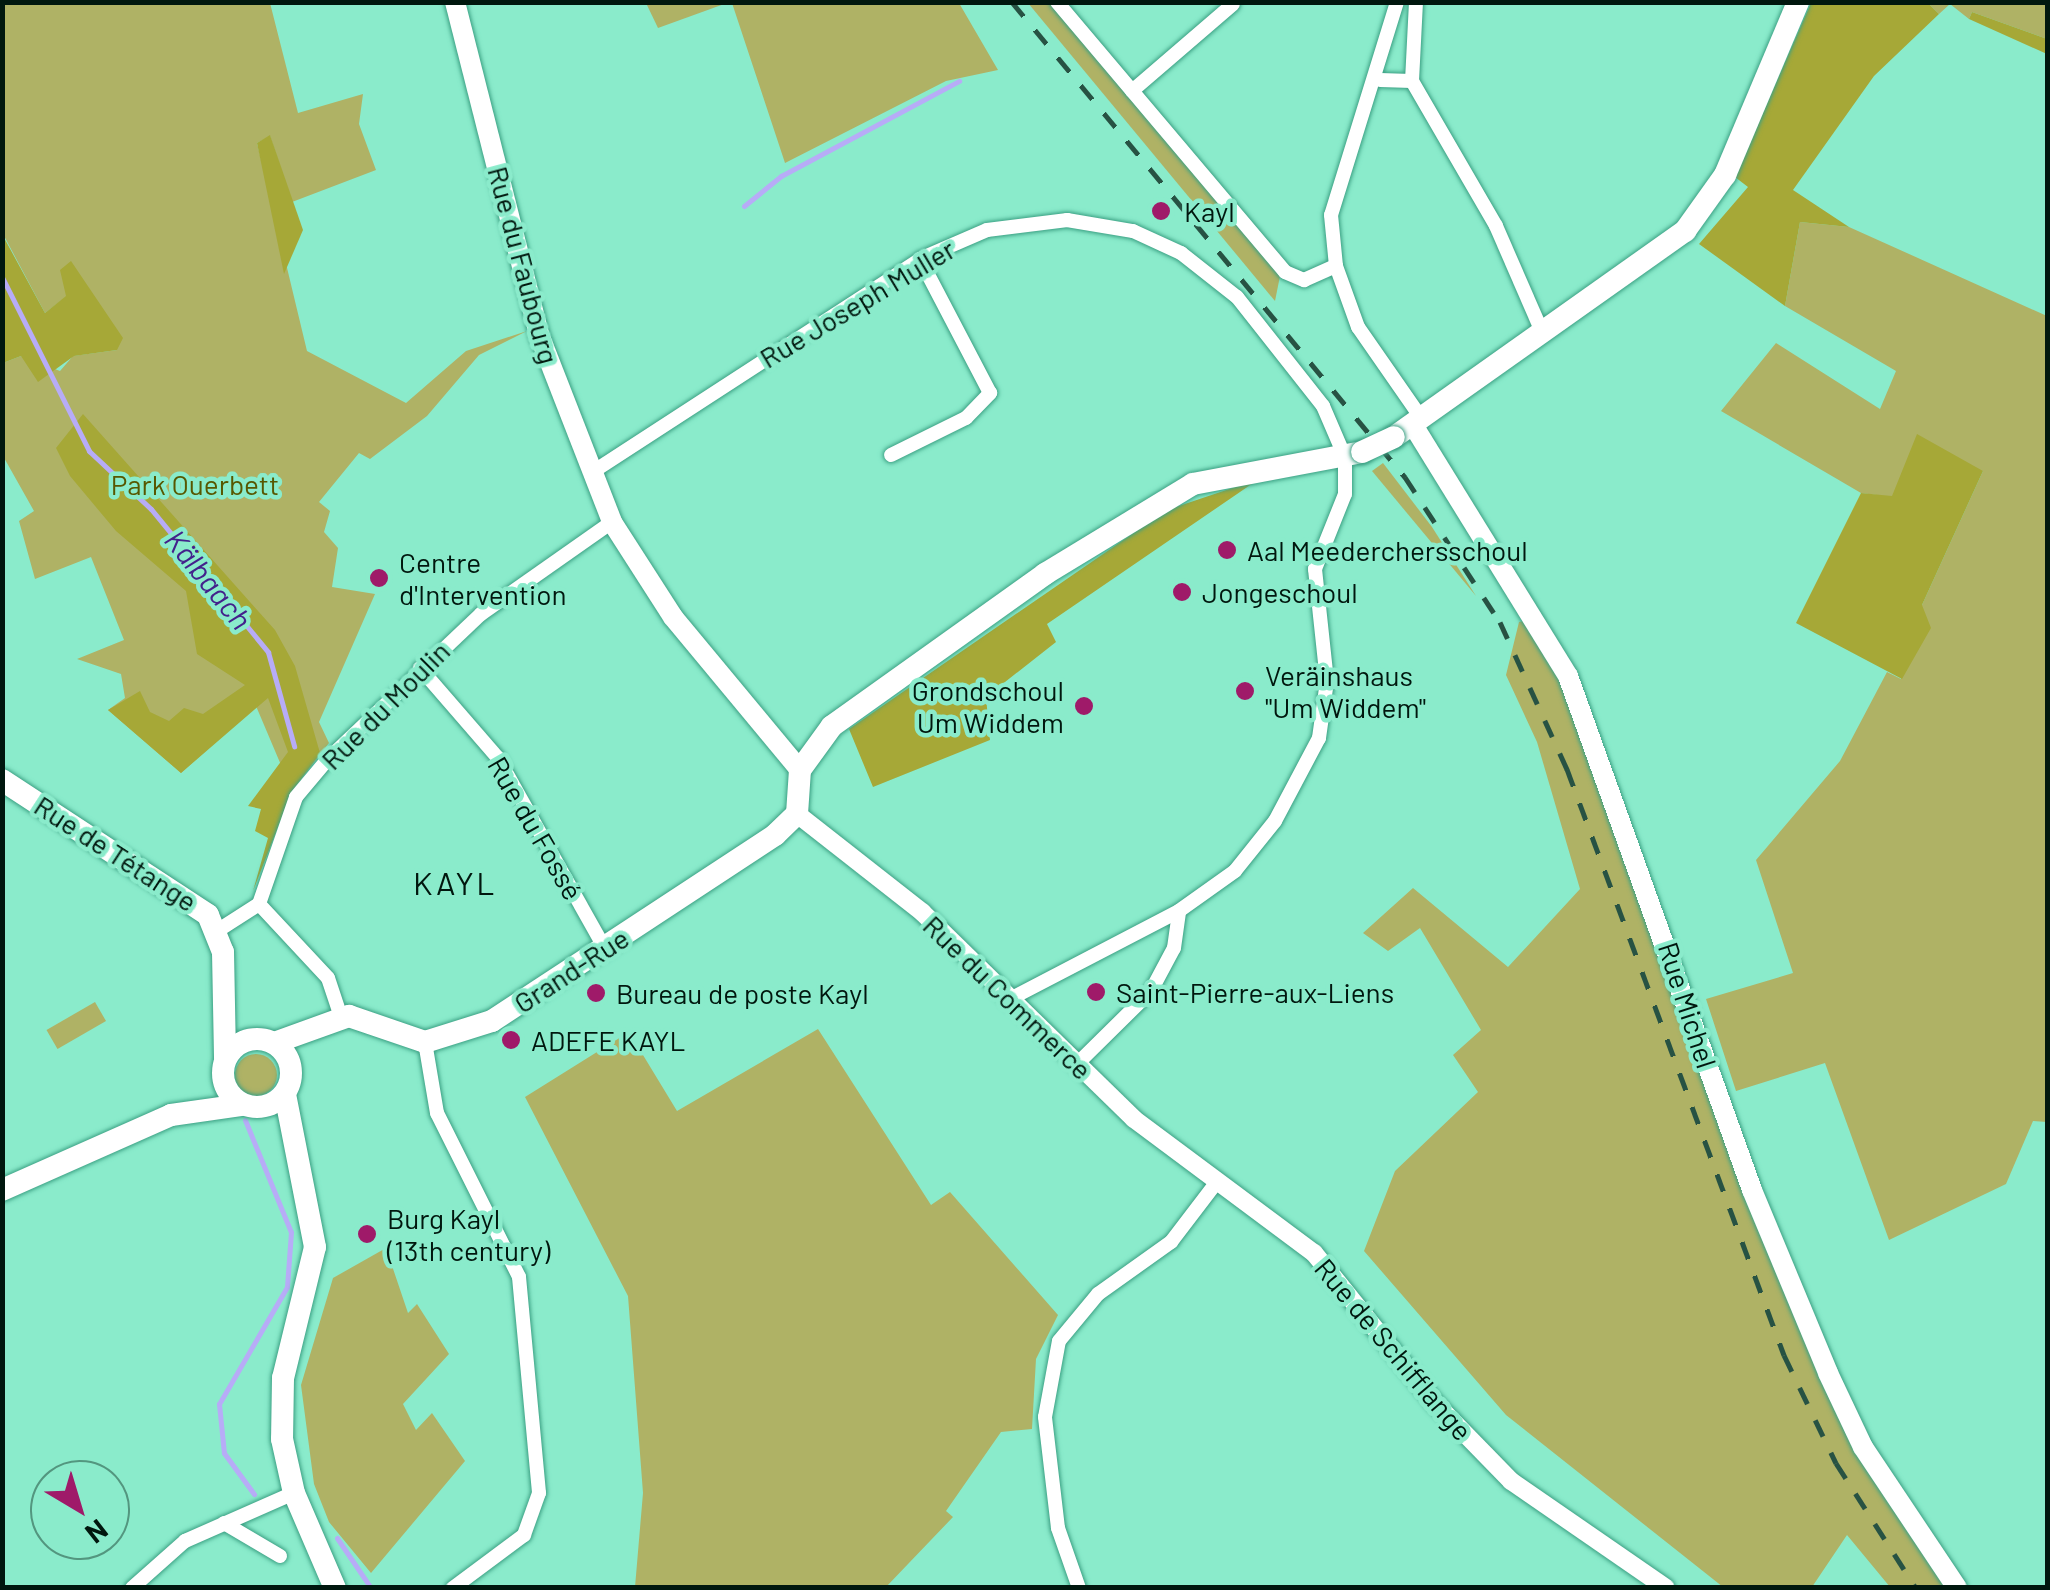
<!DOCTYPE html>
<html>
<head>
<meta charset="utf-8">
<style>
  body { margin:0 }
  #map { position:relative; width:2050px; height:1590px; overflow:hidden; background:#8aebcb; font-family:Barlow,sans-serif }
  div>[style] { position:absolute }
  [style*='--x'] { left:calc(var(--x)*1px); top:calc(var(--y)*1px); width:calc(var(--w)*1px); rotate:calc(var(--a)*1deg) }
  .green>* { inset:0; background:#afb265; transform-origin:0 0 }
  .round { border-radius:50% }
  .forest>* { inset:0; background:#a6a837 }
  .stream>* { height:5px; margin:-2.5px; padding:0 2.5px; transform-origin:2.5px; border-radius:2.5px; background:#b7acf7 }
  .roads { filter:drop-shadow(0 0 2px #3ba083) drop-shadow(0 0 2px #3ba083) }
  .minor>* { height:14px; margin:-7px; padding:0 7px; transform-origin:7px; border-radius:7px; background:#fff }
  .tertiary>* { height:18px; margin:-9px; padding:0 9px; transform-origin:9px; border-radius:9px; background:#fff }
  .secondary>* { height:20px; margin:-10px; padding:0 10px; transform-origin:10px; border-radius:10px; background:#fff }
  .primary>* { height:22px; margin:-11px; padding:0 11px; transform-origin:11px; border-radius:11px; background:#fff }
  .primary>.ring { margin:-11px; padding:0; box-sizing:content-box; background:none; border:22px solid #fff; border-radius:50% }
  .rail>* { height:5px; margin-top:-2.5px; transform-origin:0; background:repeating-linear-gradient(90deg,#275243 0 18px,transparent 0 36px) }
  .bridges { filter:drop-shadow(0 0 2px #3ba083) drop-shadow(0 0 2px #3ba083) }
  .primary-bridge>* { height:22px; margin:-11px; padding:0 11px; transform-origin:11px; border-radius:11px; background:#fff }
  .dots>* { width:28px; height:28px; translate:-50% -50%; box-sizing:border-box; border:5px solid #8aebcb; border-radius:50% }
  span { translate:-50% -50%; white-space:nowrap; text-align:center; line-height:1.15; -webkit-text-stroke:9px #8aebcb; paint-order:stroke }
  .poi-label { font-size:28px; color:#00170e }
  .left { translate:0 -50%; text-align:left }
  .right { translate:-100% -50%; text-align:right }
  .street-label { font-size:28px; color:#00170e }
  .park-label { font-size:28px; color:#575700 }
  .water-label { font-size:30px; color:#43218b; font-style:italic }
  .quarter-label { font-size:32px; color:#00170e; letter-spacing:2.5px }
  .frame { position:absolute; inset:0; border:5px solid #00170e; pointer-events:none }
  .north { position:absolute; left:30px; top:1460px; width:100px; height:100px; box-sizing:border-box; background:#8aebcb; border:2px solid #53967f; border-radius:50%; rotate:142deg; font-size:28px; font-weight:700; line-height:40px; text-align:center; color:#00170e }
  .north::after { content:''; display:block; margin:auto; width:35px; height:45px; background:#9f1a69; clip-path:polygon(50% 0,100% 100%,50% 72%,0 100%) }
</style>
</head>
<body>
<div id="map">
  <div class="green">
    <div style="clip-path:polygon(3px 3px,270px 3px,298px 113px,363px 94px,359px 124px,376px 170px,292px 202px,270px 136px,257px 143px,307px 351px,406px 403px,466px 351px,527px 331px,479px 355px,427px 416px,370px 459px,359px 453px,319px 502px,330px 511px,324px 532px,338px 548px,332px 587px,375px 594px,319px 722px,329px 743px,292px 791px,256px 706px,181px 773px,108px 710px,125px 698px,121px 674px,77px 659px,124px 640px,91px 557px,35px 579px,19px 521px,34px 511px,3px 456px,3px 363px,21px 356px,60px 371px,73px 356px,117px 350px,67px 296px,45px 313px,3px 234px)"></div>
    <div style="clip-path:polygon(646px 3px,727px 3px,658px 28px)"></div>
    <div style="clip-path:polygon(732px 3px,959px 3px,998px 70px,946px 81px,785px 163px)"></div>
    <div style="clip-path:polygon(1028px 3px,1050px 3px,1280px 276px,1275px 301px)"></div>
    <div style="clip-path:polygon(1928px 3px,2047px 3px,2047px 39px,1972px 12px,1969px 19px,1950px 4px,1939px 14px)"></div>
    <div style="clip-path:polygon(1800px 222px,1849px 227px,2047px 316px,2047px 1122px,2033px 1121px,2006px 1184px,1889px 1240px,1825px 1063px,1736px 1091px,1706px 999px,1793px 973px,1756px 860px,1840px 761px,1887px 672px,1901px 679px,1922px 605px,1983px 471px,1892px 497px,1861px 493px,1721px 411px,1776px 343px,1880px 409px,1896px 371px,1785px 306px)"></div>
    <div style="clip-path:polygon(1383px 463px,1432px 527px,1476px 596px,1372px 471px)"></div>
    <div style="clip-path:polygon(1529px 620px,1559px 669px,1788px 1289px,1949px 1587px,1890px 1587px,1847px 1535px,1812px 1587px,1723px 1587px,1506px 1415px,1364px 1251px,1395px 1171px,1478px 1092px,1453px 1055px,1481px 1030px,1420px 928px,1388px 951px,1363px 933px,1413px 888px,1508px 967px,1580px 889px,1537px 742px,1506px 675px,1519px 622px)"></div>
    <div style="left:95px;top:1002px;width:22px;height:56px;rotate:60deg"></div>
    <div style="clip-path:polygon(818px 1029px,931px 1205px,950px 1192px,1058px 1315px,1036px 1359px,1032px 1429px,1001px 1432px,946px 1511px,953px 1517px,886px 1587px,635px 1587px,643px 1493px,628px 1296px,525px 1097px,629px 1032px,677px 1111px)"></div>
    <div class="round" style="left:235px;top:1054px;width:42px;height:42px"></div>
    <div style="clip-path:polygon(386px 1248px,408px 1313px,417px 1304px,449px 1354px,403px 1404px,416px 1430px,432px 1413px,465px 1461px,371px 1573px,329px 1522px,314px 1484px,301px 1385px,333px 1278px)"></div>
  </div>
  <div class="forest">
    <div style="clip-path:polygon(1811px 3px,1928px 3px,1939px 14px,1874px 76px,1793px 190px,1849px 227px,1800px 222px,1785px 306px,1699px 244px,1748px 187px,1735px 177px)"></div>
    <div style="clip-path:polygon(1972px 12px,2047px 39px,2047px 54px,1969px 19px)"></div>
    <div style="clip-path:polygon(270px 135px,303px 230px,284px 274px,257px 143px)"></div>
    <div style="clip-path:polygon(2px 234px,45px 313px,66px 296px,60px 270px,71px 261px,123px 338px,117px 350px,74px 356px,38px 382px,21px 356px,3px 363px)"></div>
    <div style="clip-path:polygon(83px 414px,275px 630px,295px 666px,320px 753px,292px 791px,253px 891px,268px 838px,255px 831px,261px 809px,248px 806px,288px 752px,268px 698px,181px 773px,108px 710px,140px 691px,150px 712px,169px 721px,184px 708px,203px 714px,245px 685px,197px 654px,186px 591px,116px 531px,70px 476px,56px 448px)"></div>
    <div style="clip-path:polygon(1917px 434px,1983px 471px,1922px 605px,1931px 628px,1902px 679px,1796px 623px,1861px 493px,1892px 496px)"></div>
    <div style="clip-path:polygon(1259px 479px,1047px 624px,1056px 642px,986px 697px,990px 740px,873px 787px,849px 729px,1167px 510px)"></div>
  </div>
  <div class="stream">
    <div style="--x:744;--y:206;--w:48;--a:-39"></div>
    <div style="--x:781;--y:176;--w:202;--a:-28.1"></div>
    <div style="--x:2;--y:277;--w:195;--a:63.4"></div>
    <div style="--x:89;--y:451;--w:85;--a:43.1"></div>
    <div style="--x:151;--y:509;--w:185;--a:50.7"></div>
    <div style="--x:268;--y:652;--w:98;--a:74.5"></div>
    <div style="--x:245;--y:1120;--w:121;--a:67.7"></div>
    <div style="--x:291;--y:1232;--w:55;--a:94.2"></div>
    <div style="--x:287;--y:1287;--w:135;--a:120.2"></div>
    <div style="--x:219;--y:1404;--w:49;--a:84.2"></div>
    <div style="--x:224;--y:1453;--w:51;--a:53.8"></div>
    <div style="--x:337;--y:1538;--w:60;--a:55.8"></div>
  </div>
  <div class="roads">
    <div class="minor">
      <div style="--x:1057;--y:2;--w:353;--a:49.8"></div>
      <div style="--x:1285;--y:272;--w:21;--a:23"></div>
      <div style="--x:1304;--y:280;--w:35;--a:-24"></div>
      <div style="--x:1397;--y:2;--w:223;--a:107.2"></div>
      <div style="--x:1331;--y:215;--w:51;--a:84.4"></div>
      <div style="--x:1336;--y:266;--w:65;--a:70.2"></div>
      <div style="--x:1358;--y:327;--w:112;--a:55.2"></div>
      <div style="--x:1416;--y:2;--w:79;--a:92.9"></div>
      <div style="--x:1412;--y:81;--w:168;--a:59.9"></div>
      <div style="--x:1496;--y:226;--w:118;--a:66.5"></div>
      <div style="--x:1380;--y:80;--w:32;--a:2"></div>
      <div style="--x:1132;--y:91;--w:133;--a:-40.7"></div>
      <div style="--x:891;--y:455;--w:84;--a:-26.3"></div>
      <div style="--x:966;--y:418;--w:35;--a:-46"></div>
      <div style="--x:990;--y:393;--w:151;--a:-117.6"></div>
      <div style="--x:591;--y:473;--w:392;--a:-33"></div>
      <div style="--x:920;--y:259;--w:73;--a:-23.4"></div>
      <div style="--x:987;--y:230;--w:81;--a:-7.1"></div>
      <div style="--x:1067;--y:220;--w:67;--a:9.5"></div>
      <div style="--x:1133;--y:231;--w:53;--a:24.6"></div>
      <div style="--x:1181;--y:253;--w:71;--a:38.2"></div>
      <div style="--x:1237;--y:297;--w:139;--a:51.7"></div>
      <div style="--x:1323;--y:406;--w:56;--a:66.7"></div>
      <div style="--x:1345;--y:457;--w:37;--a:90"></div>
      <div style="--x:1345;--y:494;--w:81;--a:111.8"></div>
      <div style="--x:1315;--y:569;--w:113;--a:83.9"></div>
      <div style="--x:1327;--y:681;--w:58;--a:98"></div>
      <div style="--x:1319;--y:738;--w:94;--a:117.9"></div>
      <div style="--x:1275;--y:821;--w:64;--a:128.7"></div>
      <div style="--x:1235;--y:871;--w:69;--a:144.5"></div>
      <div style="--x:1179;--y:911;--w:193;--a:152.5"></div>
      <div style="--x:420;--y:668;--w:119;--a:49.1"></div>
      <div style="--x:498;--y:758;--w:219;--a:60.7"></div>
      <div style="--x:259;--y:904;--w:101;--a:47"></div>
      <div style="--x:328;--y:978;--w:41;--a:71.6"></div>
      <div style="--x:217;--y:931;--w:50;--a:-32.7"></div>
      <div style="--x:259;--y:904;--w:113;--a:-70.9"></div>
      <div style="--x:296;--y:797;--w:48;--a:-50"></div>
      <div style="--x:327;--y:760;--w:212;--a:-43.5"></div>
      <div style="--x:481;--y:614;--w:160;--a:-35.1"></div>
      <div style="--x:425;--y:1042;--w:72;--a:80.4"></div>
      <div style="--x:437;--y:1113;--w:183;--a:63.4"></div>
      <div style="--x:519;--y:1277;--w:217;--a:84.7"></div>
      <div style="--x:539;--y:1493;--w:45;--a:109.7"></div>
      <div style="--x:524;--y:1535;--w:89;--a:143.3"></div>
      <div style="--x:1076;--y:1065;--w:105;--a:-44.6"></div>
      <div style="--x:1151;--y:991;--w:49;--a:-61.9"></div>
      <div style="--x:1174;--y:948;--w:37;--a:-82"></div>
      <div style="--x:224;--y:1523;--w:65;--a:30.5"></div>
      <div style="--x:132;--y:1588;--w:71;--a:-41.6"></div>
      <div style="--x:185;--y:1541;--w:119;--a:-23.8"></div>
      <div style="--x:1079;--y:1588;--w:64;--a:-109.3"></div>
      <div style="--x:1058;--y:1528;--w:112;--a:-96.7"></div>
      <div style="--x:1045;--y:1417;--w:77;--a:-79.6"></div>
      <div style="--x:1059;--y:1341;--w:61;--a:-50.3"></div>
      <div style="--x:1098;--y:1294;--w:90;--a:-35.5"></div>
      <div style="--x:1171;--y:1242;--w:74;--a:-52.7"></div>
    </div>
    <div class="tertiary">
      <div style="--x:797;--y:814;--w:159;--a:38.1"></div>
      <div style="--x:922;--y:912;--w:296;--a:44.3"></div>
      <div style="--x:1134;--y:1119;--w:224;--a:36.7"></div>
      <div style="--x:1314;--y:1253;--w:193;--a:51.1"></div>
      <div style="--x:1435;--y:1403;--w:109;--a:45.7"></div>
      <div style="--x:1511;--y:1481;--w:188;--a:34.6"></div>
    </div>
    <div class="secondary">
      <div style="--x:455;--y:2;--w:346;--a:75.8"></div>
      <div style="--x:540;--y:337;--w:199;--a:68.7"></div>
      <div style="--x:612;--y:522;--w:113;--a:57.3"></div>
      <div style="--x:673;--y:617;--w:199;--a:50.3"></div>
      <div style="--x:1413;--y:425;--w:295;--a:58.3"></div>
      <div style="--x:1568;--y:676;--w:546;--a:70.3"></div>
      <div style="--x:1752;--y:1190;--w:198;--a:67.4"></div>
      <div style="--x:1828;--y:1373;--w:82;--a:64.7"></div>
      <div style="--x:1863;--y:1447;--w:169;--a:56.3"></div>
    </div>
    <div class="primary">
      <div style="--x:1394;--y:437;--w:357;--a:-35.3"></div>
      <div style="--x:1685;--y:231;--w:69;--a:-54.5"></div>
      <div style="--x:1725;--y:175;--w:188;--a:-67.1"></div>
      <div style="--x:2;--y:780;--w:246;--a:33.2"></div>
      <div style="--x:208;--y:915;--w:40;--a:68"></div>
      <div style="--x:223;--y:952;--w:108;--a:88.9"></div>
      <div class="ring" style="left:223px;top:1039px;width:46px;height:46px"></div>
      <div style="--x:274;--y:1043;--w:80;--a:-19.8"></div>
      <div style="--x:349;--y:1016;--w:80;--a:18.9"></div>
      <div style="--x:425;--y:1042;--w:70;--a:-17.4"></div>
      <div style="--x:492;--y:1021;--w:339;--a:-33.3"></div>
      <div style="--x:775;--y:835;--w:30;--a:-44"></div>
      <div style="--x:797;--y:814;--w:44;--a:-86.1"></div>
      <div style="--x:800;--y:770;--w:54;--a:-54"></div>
      <div style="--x:832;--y:726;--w:262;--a:-35.5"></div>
      <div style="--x:1045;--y:574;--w:173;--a:-31.3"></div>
      <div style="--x:1193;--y:484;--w:172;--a:-10.7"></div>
      <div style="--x:285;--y:1094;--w:156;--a:78.9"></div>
      <div style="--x:315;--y:1247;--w:135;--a:103.7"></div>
      <div style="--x:283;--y:1378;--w:61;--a:90.9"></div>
      <div style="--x:282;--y:1439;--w:55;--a:77.5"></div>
      <div style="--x:294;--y:1493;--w:103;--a:66.7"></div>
      <div style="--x:2;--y:1190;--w:185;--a:-23.9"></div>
      <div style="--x:171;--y:1115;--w:72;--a:-8"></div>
    </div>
  </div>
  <div class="rail">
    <div style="--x:1012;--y:2;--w:617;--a:50.4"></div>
    <div style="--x:1405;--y:477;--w:173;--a:56.8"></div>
    <div style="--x:1500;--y:622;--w:162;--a:65.5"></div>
    <div style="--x:1567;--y:769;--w:625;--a:69.68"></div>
    <div style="--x:1784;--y:1355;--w:120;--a:64.3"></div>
    <div style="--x:1836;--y:1463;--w:148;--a:57.4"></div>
  </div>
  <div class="bridges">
    <div class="primary-bridge">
      <div style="--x:1362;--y:452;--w:35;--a:-25"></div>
    </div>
  </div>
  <div class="dots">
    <div style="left:1161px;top:211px;background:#9f1a69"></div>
    <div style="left:1227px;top:550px;background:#9f1a69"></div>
    <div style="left:379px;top:578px;background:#9f1a69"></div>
    <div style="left:1182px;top:592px;background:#9f1a69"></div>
    <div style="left:1245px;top:691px;background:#9f1a69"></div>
    <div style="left:1084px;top:706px;background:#9f1a69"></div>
    <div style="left:1096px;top:992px;background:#9f1a69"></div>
    <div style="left:596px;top:993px;background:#9f1a69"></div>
    <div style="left:511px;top:1040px;background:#9f1a69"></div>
    <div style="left:367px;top:1234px;background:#9f1a69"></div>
  </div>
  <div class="poi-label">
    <span class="left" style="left:1184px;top:211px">Kayl</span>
    <span class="left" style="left:1247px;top:550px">Aal Meederchersschoul</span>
    <span class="left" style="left:399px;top:578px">Centre<br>d'Intervention</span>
    <span class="left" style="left:1202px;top:592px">Jongeschoul</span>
    <span class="left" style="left:1265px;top:691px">Veräinshaus<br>"Um Widdem"</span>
    <span class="right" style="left:1064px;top:706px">Grondschoul<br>Um Widdem</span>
    <span class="left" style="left:1116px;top:992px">Saint-Pierre-aux-Liens</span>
    <span class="left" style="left:616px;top:993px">Bureau de poste Kayl</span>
    <span class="left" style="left:531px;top:1040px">ADEFE KAYL</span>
    <span class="left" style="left:387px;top:1234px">Burg Kayl<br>(13th century)</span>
  </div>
  <div class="street-label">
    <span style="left:524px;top:265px;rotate:75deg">Rue du Faubourg</span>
    <span style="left:857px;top:303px;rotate:-31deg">Rue Joseph Muller</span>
    <span style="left:385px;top:705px;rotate:-45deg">Rue du Moulin</span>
    <span style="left:536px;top:828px;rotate:60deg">Rue du Fossé</span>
    <span style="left:116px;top:853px;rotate:33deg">Rue de Tétange</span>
    <span style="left:571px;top:970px;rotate:-33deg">Grand-Rue</span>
    <span style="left:1008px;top:997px;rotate:44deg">Rue du Commerce</span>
    <span style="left:1688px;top:1005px;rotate:72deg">Rue Michel</span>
    <span style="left:1394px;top:1349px;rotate:50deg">Rue de Schifflange</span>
  </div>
  <div class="park-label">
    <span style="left:195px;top:484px">Park Ouerbett</span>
  </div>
  <div class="water-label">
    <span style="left:209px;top:579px;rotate:51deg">Kälbaach</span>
  </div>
  <div class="quarter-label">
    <span style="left:455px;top:882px">KAYL</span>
  </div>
  <div class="frame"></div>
  <div class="north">N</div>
</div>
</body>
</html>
